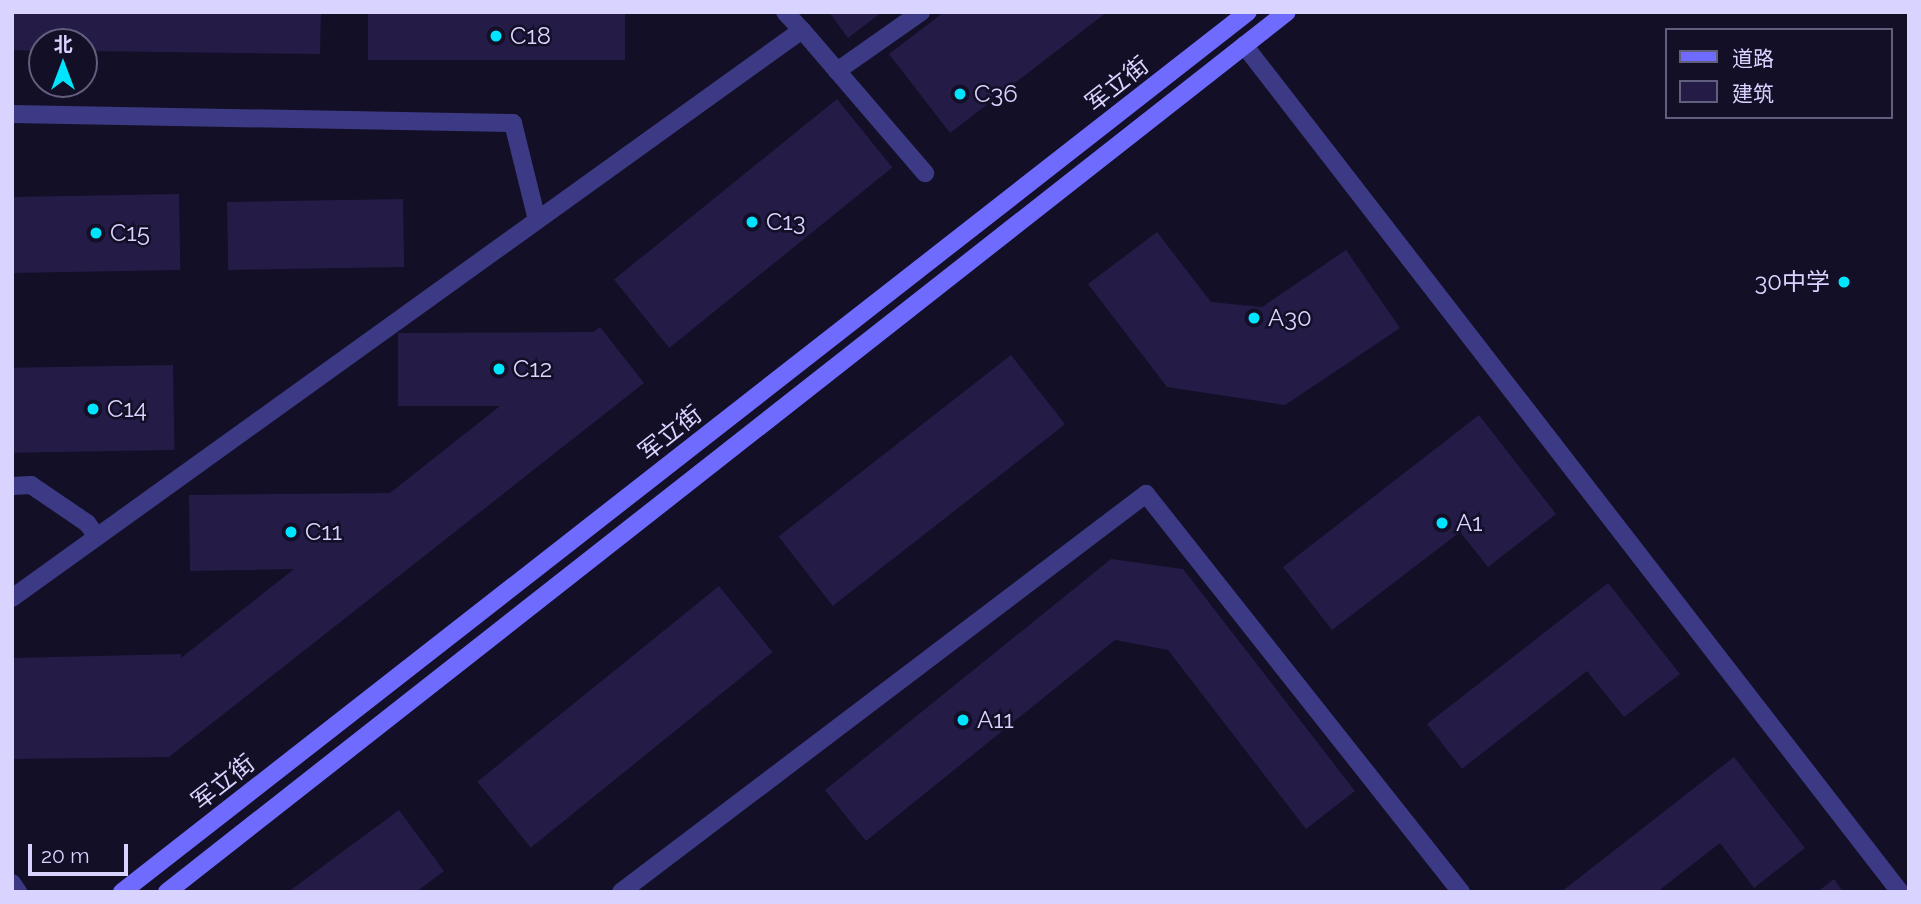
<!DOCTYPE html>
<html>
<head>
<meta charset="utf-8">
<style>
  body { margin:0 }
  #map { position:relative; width:1921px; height:904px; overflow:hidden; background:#130f26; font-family:Raleway,"Noto Sans SC",sans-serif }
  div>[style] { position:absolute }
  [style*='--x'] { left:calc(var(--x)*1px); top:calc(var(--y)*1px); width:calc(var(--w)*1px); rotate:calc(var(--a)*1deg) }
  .building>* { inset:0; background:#241b47; transform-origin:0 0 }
  .street>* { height:18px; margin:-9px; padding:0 9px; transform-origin:9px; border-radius:9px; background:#3d3a85 }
  .secondary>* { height:18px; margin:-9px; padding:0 9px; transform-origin:9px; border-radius:9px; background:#6f6bff }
  .dots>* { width:19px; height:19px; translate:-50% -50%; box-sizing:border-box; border:4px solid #130f26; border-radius:50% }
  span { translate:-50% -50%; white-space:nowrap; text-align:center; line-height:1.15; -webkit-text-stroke:5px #130f26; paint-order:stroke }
  .poi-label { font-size:24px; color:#d9d4ff }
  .left { translate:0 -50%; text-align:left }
  .right { translate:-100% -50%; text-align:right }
  .street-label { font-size:24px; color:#d9d4ff }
  .frame { position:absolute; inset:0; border:14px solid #d9d4ff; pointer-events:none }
  .legend { position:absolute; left:1665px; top:28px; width:228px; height:91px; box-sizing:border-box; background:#130f26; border:2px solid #625e7d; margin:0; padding:9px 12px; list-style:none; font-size:21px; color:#d9d4ff }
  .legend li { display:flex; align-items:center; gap:14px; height:35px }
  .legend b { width:35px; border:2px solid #625e7d }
  .north { position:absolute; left:28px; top:28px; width:70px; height:70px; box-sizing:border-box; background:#130f26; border:2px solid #625e7d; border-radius:50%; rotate:0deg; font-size:19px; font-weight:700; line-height:28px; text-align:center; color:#d9d4ff }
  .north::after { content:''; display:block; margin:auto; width:24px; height:32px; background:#00e5ff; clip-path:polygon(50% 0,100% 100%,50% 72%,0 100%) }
  .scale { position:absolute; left:28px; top:844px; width:100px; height:32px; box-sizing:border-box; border:4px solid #d9d4ff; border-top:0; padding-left:9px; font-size:21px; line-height:24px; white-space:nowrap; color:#d9d4ff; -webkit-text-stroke:5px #130f26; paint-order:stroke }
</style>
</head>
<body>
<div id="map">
  <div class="building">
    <div style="clip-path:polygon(12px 12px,321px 12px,320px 54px,84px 51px,84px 42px,42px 42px,42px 51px,12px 50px)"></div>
    <div style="left:368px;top:12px;width:257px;height:48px"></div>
    <div style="clip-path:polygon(829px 12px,882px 12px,848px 38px)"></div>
    <div style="clip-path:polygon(944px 12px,1107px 12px,950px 133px,889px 54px)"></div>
    <div style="left:837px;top:99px;width:88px;height:287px;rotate:51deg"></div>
    <div style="left:179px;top:194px;width:76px;height:167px;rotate:89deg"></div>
    <div style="left:403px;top:199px;width:68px;height:176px;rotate:89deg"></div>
    <div style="clip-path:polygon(1157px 232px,1211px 302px,1262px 307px,1346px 250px,1400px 328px,1285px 405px,1167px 387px,1088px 284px)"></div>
    <div style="clip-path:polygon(600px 327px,644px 383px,169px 757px,12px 759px,12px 658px,181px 654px,181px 658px,294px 569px,190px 571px,189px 495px,390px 493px,500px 406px,398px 406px,398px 333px,593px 332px)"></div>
    <div style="left:1011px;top:355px;width:88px;height:295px;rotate:52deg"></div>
    <div style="left:173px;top:365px;width:85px;height:161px;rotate:89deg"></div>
    <div style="clip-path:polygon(1479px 415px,1556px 514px,1488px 567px,1460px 532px,1332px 630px,1283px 567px)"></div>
    <div style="clip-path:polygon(1111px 559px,1183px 569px,1355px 791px,1306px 829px,1168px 650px,1115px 640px,866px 841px,825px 790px)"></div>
    <div style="clip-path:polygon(1608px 583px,1680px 674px,1624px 717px,1587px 671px,1462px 769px,1427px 724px)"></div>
    <div style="left:719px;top:586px;width:85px;height:311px;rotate:51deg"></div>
    <div style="clip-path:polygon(1734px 757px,1805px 848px,1754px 888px,1720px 843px,1657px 892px,1561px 892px)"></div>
    <div style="clip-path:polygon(399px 810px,444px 871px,416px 892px,288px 892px)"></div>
    <div style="clip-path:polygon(1834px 879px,1843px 892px,1817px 892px)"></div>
  </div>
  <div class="street">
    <div style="--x:785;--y:12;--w:25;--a:47"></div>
    <div style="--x:1244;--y:45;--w:1071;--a:52.24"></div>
    <div style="--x:837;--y:71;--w:103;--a:-35.1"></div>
    <div style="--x:12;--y:114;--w:501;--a:1.03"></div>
    <div style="--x:513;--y:123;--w:100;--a:76.1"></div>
    <div style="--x:12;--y:486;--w:19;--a:-3"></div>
    <div style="--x:31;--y:485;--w:68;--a:34.2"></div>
    <div style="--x:87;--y:523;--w:17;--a:54"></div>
    <div style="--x:12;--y:598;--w:973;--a:-35.72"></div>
    <div style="--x:802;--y:30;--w:189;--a:49.3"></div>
    <div style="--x:12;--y:883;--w:11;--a:56"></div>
    <div style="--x:621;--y:892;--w:659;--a:-37.17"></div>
    <div style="--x:1146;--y:494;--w:508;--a:51.64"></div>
  </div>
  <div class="secondary">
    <div style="--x:122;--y:892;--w:1429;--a:-38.01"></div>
    <div style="--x:167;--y:892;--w:1424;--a:-38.16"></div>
  </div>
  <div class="dots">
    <div style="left:496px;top:36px;background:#00e5ff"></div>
    <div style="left:960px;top:94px;background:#00e5ff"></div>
    <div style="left:752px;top:222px;background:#00e5ff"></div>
    <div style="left:96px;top:233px;background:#00e5ff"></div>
    <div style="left:1844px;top:282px;background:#00e5ff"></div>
    <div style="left:1254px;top:318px;background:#00e5ff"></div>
    <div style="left:499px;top:369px;background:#00e5ff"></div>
    <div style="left:93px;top:409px;background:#00e5ff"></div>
    <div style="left:1442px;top:523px;background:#00e5ff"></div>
    <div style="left:291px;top:532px;background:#00e5ff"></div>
    <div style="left:963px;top:720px;background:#00e5ff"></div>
  </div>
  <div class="poi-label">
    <span class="left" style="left:510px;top:36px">C18</span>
    <span class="left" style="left:974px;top:94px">C36</span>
    <span class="left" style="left:766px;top:222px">C13</span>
    <span class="left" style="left:110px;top:233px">C15</span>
    <span class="right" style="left:1830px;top:282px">30中学</span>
    <span class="left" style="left:1268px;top:318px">A30</span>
    <span class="left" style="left:513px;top:369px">C12</span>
    <span class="left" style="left:107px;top:409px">C14</span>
    <span class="left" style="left:1456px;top:523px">A1</span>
    <span class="left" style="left:305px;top:532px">C11</span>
    <span class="left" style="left:977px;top:720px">A11</span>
  </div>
  <div class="street-label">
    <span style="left:1117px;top:84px;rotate:-38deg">军立街</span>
    <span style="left:670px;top:433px;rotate:-38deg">军立街</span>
    <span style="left:223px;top:782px;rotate:-38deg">军立街</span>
  </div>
  <div class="frame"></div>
  <ul class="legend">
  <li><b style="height:9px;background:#6f6bff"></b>道路</li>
  <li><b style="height:19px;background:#241b47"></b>建筑</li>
  </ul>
  <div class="north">北</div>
  <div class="scale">20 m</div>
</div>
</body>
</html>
